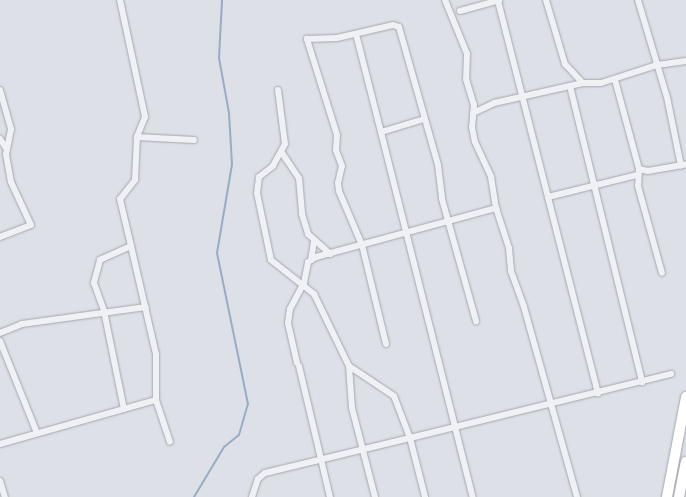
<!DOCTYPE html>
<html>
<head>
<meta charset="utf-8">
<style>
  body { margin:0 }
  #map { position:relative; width:686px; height:497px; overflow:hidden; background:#dde0e6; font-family:"Varela Round",sans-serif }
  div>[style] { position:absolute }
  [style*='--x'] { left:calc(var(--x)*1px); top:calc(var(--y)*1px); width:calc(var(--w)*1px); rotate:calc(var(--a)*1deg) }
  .stream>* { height:2px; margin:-1px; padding:0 1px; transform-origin:1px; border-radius:1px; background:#99acc5 }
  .roads { filter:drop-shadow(0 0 1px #a3a7b0) drop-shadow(0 0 1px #a3a7b0) }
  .street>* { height:6px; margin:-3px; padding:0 3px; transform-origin:3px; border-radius:3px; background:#f0f1f5 }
  .primary>* { height:10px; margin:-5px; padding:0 5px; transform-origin:5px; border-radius:5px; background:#fff }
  span { translate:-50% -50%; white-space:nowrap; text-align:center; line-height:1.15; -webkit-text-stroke:5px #eceff4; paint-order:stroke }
</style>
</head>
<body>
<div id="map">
  <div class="stream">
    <div style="--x:194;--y:497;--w:58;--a:-59"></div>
    <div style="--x:224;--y:447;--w:19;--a:-39"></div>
    <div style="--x:239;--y:435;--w:32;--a:-74"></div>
    <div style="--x:248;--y:404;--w:154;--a:-101.6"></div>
    <div style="--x:217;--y:253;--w:90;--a:-80.4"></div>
    <div style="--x:232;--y:164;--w:51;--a:-93.4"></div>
    <div style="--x:229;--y:113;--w:56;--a:-100.3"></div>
    <div style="--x:219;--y:58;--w:58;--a:-87"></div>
  </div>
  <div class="roads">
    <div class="street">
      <div style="--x:120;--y:0;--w:120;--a:77.9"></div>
      <div style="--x:145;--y:117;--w:22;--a:112"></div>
      <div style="--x:137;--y:137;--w:43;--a:92.7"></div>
      <div style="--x:135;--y:180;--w:24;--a:128"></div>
      <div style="--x:120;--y:199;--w:48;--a:76.8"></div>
      <div style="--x:131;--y:246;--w:34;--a:156"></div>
      <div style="--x:100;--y:260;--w:24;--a:105"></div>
      <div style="--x:94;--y:283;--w:30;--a:70"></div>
      <div style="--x:104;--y:311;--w:100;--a:78.5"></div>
      <div style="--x:445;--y:0;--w:58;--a:67.8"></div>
      <div style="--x:467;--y:54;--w:25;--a:92"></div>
      <div style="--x:466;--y:79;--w:27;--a:73"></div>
      <div style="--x:474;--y:105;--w:22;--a:95"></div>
      <div style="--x:472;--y:127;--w:15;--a:79"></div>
      <div style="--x:475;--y:142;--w:38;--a:65"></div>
      <div style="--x:491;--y:177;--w:31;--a:81"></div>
      <div style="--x:496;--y:208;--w:42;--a:72"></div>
      <div style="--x:509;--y:248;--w:23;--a:85"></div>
      <div style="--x:511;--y:271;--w:38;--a:70"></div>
      <div style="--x:524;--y:307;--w:197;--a:74.4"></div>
      <div style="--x:546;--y:0;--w:67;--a:73.5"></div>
      <div style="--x:565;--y:64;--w:26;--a:47"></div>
      <div style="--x:583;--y:83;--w:18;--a:0"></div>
      <div style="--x:601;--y:83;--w:59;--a:-17.8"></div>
      <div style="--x:657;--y:65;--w:29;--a:-8"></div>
      <div style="--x:638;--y:0;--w:101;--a:73.4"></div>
      <div style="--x:667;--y:97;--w:70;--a:78.5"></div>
      <div style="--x:498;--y:1;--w:405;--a:75.7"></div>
      <div style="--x:460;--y:11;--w:41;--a:-15.4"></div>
      <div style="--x:356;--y:34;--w:101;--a:75.7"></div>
      <div style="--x:615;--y:80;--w:92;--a:74.9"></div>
      <div style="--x:639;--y:169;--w:9;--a:13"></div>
      <div style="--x:648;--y:171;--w:39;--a:-10"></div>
      <div style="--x:570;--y:86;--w:305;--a:76.3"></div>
      <div style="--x:0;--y:90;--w:41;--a:74.2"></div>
      <div style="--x:11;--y:129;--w:25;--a:101"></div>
      <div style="--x:6;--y:154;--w:28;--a:80"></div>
      <div style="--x:11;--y:182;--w:47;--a:65.1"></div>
      <div style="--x:31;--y:225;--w:33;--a:159"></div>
      <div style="--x:278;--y:90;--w:54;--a:82.6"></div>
      <div style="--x:285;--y:144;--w:25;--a:119"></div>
      <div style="--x:273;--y:166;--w:18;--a:142"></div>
      <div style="--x:259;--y:177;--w:16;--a:97"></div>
      <div style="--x:257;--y:193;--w:68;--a:78.2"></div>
      <div style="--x:271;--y:260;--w:55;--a:38.3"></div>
      <div style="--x:314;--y:294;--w:80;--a:64.1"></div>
      <div style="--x:349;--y:366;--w:54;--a:33.7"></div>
      <div style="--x:394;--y:396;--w:45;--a:69.1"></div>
      <div style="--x:410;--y:438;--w:269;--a:-13.8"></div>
      <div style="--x:473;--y:113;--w:23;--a:-25"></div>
      <div style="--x:494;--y:103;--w:91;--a:-12.7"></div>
      <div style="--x:424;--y:119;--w:45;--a:163.2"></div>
      <div style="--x:381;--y:132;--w:376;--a:75.9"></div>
      <div style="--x:137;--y:137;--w:57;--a:3"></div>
      <div style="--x:0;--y:139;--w:11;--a:56"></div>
      <div style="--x:282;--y:153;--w:30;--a:56"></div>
      <div style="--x:299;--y:178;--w:36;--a:85"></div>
      <div style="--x:302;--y:214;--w:21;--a:73"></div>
      <div style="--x:308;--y:234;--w:30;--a:42"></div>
      <div style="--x:639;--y:169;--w:17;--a:93"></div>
      <div style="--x:638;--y:186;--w:90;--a:74.6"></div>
      <div style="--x:548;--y:197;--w:92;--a:-13.9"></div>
      <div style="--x:131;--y:246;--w:111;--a:77"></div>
      <div style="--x:156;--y:354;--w:46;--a:90"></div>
      <div style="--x:156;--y:400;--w:44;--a:71.6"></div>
      <div style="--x:311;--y:260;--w:19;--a:-81"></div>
      <div style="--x:0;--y:333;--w:24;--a:-22"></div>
      <div style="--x:22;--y:324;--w:125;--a:-7.8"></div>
      <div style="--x:0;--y:341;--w:99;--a:68.1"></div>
      <div style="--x:386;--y:344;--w:102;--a:-103.6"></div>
      <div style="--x:362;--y:245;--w:59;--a:-113.1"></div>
      <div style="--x:339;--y:191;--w:8;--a:-97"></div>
      <div style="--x:338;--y:183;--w:17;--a:-77"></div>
      <div style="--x:342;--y:166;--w:17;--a:-111"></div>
      <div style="--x:336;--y:150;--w:15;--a:-86"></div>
      <div style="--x:337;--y:135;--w:101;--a:-107.4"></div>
      <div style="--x:307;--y:39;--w:30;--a:-2"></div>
      <div style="--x:337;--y:38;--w:57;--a:-13.1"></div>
      <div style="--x:393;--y:25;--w:6;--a:18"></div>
      <div style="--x:399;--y:27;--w:143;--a:74.2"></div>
      <div style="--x:438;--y:165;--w:34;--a:83"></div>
      <div style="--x:442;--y:199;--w:127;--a:74.4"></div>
      <div style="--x:297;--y:363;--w:41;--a:-102.7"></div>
      <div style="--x:288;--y:323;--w:14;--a:-82"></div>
      <div style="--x:290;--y:309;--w:30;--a:-62"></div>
      <div style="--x:304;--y:283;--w:21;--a:-79"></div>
      <div style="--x:308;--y:262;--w:9;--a:-32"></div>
      <div style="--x:316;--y:257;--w:187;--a:-15.2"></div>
      <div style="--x:299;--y:366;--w:135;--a:76.7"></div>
      <div style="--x:349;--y:366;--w:42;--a:85.9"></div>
      <div style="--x:352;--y:408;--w:92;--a:75.5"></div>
      <div style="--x:0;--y:444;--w:162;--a:-15.8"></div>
      <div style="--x:0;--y:481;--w:17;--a:73"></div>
      <div style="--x:252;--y:497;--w:19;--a:-72"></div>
      <div style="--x:258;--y:479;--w:9;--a:-41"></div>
      <div style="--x:265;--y:473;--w:149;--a:-13.6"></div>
      <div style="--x:410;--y:438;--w:61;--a:75.7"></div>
    </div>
    <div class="primary">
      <div style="--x:667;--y:497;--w:102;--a:-79.2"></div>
      <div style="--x:679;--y:497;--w:36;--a:-79"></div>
    </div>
  </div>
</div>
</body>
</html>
